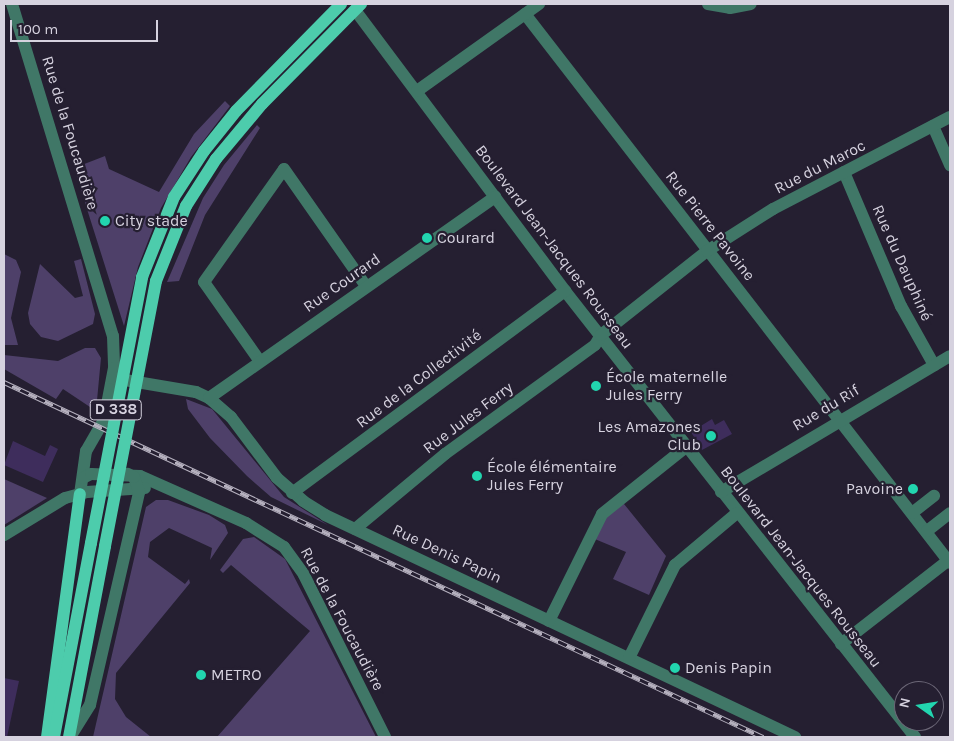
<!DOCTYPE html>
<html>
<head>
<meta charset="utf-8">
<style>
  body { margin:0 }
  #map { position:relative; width:954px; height:741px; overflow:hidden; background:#251f31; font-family:Karla,sans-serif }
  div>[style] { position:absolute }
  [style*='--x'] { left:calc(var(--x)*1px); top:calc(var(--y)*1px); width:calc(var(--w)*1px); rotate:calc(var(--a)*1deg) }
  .green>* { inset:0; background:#4e4069 }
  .building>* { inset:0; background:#3e2d5c }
  .minor>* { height:12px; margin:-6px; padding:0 6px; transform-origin:6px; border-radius:6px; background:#407767 }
  .major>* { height:12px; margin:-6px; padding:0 6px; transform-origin:6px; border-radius:6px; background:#4dccac }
  .rail>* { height:5px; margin-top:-2.5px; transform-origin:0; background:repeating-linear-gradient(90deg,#251f31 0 9px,#b5b0be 0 18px); box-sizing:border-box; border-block:1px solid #b5b0be }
  .major-bridge>* { height:12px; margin:-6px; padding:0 6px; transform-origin:6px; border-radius:6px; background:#4dccac }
  .dots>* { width:14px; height:14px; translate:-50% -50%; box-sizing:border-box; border:2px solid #251f31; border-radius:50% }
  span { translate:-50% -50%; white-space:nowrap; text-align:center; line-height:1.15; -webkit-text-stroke:4.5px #251f31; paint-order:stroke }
  .shield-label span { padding:1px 4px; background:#251f31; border:1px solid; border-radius:4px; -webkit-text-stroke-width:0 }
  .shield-label { font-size:15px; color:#d6d2df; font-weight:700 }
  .street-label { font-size:16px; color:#d6d2df }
  .poi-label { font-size:16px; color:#d6d2df }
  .left { translate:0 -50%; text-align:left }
  .right { translate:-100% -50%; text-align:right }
  .frame { position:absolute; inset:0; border:5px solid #d6d2df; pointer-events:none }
  .north { position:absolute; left:894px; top:681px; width:50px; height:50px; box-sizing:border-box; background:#251f31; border:1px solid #6c6777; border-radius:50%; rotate:283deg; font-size:14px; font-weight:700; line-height:20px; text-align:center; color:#d6d2df }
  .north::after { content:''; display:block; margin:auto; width:18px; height:22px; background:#22d5af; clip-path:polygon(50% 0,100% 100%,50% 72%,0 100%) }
  .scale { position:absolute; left:10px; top:20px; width:148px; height:22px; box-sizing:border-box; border:2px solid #d6d2df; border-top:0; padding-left:6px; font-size:15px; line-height:18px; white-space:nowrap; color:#d6d2df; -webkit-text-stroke:4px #251f31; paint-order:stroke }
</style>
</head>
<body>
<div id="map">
  <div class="green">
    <div style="clip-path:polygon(225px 101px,230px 106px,191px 157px,161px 208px,138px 267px,124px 326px,74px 168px,105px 156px,109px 169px,159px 192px,194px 134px)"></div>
    <div style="clip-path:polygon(257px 125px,260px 128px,205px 215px,179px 281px,167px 282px,203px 198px,224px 165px)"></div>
    <div style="clip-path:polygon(4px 254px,16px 260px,21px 272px,11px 318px,18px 345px,4px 345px)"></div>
    <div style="clip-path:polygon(81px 259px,95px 314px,93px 324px,58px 341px,41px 337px,30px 324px,28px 313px,40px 264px,75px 298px,83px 296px,74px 261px)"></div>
    <div style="clip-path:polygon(85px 348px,95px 348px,101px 358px,96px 411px,63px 389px,56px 399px,4px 369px,4px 355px,58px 361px)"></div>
    <div style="clip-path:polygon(186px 399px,212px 409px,284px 497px,328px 525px,271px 497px,247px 476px,210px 438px,188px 409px)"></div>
    <div style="clip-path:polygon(4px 479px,47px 498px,4px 525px)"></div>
    <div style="clip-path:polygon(620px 499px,666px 556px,649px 595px,613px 579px,626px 552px,590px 537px)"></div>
    <div style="clip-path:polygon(156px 500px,168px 500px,209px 515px,225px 525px,228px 533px,210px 560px,212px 548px,169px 528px,150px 542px,148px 557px,185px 584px,189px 579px,190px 583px,116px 673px,115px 699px,126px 717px,151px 737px,93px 737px,146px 507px)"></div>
    <div style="clip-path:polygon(254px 537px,285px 559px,376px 737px,217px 737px,310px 631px,231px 565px,223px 573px,220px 570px,243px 539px)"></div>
  </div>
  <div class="building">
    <div style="clip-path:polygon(712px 419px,715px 425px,724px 420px,732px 434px,702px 450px,691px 432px)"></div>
    <div style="clip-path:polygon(13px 441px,45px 456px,50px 445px,58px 449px,43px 482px,4px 465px)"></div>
    <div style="clip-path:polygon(4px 678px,19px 681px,7px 737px,4px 737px)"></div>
  </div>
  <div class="minor">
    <div style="--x:12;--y:4;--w:347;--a:73.1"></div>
    <div style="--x:113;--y:336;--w:32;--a:88"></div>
    <div style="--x:114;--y:368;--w:53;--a:100.9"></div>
    <div style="--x:104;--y:420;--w:36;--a:120"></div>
    <div style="--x:86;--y:451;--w:43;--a:97.9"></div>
    <div style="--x:708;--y:4;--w:22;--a:10"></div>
    <div style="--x:730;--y:8;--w:21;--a:-11"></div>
    <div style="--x:355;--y:10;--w:351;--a:53.2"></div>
    <div style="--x:565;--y:291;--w:567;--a:51.88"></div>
    <div style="--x:525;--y:14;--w:694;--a:52.26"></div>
    <div style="--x:417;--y:91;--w:150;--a:-35.5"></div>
    <div style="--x:933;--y:126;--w:43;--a:66.4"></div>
    <div style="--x:844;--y:172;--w:146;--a:67"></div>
    <div style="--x:901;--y:306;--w:68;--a:60.8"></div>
    <div style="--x:259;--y:360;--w:95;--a:-125.2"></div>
    <div style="--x:204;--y:282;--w:138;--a:-54.7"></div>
    <div style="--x:284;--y:169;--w:143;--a:55"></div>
    <div style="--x:113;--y:378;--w:84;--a:9.6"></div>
    <div style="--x:196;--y:392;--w:14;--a:25"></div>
    <div style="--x:209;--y:398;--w:29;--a:41"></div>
    <div style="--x:231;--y:417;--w:76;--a:53"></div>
    <div style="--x:277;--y:478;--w:35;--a:41"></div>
    <div style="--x:303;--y:501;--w:26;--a:32"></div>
    <div style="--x:325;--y:515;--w:520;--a:25.28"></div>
    <div style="--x:209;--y:398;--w:350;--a:-35.1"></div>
    <div style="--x:83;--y:478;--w:9;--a:-27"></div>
    <div style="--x:91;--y:474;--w:49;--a:2.3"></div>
    <div style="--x:140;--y:476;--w:116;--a:23.9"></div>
    <div style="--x:246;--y:523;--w:45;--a:32.3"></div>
    <div style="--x:284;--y:547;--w:34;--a:54"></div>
    <div style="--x:304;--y:575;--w:181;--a:63.4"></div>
    <div style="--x:721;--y:492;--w:266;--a:-30.7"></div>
    <div style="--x:292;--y:493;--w:340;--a:-36.5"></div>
    <div style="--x:912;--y:513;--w:28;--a:-38"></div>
    <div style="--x:355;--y:529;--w:117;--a:-39.8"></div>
    <div style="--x:445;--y:454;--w:185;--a:-36"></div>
    <div style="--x:595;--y:345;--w:12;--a:-59"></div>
    <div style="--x:601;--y:335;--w:135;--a:-38.4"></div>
    <div style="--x:707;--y:251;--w:78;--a:-32.5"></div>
    <div style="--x:773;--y:209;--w:199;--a:-27.5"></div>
    <div style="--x:927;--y:531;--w:29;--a:-38"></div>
    <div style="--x:4;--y:535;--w:71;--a:-31.2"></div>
    <div style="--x:65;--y:498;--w:23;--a:-15"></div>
    <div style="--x:87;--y:492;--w:58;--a:-3.9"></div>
    <div style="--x:549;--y:621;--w:119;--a:-63.6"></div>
    <div style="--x:602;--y:514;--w:107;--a:-38.6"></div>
    <div style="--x:841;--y:644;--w:137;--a:-37.9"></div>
    <div style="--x:629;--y:658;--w:104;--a:-63.7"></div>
    <div style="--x:675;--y:565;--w:81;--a:-40"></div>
    <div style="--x:70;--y:737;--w:38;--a:-58"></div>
    <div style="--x:90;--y:705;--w:219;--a:-77"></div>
    <div style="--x:139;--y:492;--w:16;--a:-108"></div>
    <div style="--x:134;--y:477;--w:7;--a:-153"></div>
  </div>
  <div class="major">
    <div style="--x:142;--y:277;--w:86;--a:-68.2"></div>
    <div style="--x:174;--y:197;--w:55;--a:-56.9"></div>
    <div style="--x:204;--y:151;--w:51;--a:-51.3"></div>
    <div style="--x:236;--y:111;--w:150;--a:-45.5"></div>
    <div style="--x:156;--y:281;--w:81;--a:-68.2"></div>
    <div style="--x:186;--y:206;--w:56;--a:-57.4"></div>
    <div style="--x:216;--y:159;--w:72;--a:-50.1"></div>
    <div style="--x:262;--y:104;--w:141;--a:-45.3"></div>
    <div style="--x:47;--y:737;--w:245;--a:-82.3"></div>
    <div style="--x:54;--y:737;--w:197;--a:-79.2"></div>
    <div style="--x:69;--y:737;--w:194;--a:-79.3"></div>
  </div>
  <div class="rail">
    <div style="--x:4;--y:382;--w:838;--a:25.07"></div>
  </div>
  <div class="major-bridge">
    <div style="--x:91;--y:543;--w:271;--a:-79.1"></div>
    <div style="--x:105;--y:546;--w:270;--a:-79.1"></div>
  </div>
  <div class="dots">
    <div style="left:105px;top:221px;background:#22d5af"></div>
    <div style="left:427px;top:238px;background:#22d5af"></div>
    <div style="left:596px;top:386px;background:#22d5af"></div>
    <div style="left:711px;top:436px;background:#22d5af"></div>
    <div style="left:477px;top:476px;background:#22d5af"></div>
    <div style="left:913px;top:489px;background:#22d5af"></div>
    <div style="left:675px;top:668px;background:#22d5af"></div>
    <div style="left:201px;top:675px;background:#22d5af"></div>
  </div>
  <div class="shield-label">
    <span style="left:116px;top:410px">D 338</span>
  </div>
  <div class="street-label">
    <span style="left:70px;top:133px;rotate:73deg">Rue de la Foucaudière</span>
    <span style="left:820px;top:167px;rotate:-27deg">Rue du Maroc</span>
    <span style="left:710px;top:226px;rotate:52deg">Rue Pierre Pavoine</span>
    <span style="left:554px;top:247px;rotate:53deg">Boulevard Jean-Jacques Rousseau</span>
    <span style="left:902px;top:263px;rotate:66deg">Rue du Dauphiné</span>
    <span style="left:342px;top:283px;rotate:-35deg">Rue Courard</span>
    <span style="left:419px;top:379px;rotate:-37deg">Rue de la Collectivité</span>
    <span style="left:826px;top:408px;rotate:-31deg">Rue du Rif</span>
    <span style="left:468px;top:418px;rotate:-37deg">Rue Jules Ferry</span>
    <span style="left:447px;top:554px;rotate:25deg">Rue Denis Papin</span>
    <span style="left:801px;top:567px;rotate:52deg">Boulevard Jean-Jacques Rousseau</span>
    <span style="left:342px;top:619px;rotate:62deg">Rue de la Foucaudière</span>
  </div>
  <div class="poi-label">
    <span class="left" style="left:115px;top:221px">City stade</span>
    <span class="left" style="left:437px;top:238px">Courard</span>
    <span class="left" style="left:606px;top:386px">École maternelle<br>Jules Ferry</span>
    <span class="right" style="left:701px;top:436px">Les Amazones<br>Club</span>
    <span class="left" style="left:487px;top:476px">École élémentaire<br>Jules Ferry</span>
    <span class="right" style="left:903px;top:489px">Pavoine</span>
    <span class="left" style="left:685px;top:668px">Denis Papin</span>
    <span class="left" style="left:211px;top:675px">METRO</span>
  </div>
  <div class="frame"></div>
  <div class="north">N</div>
  <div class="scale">100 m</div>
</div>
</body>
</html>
